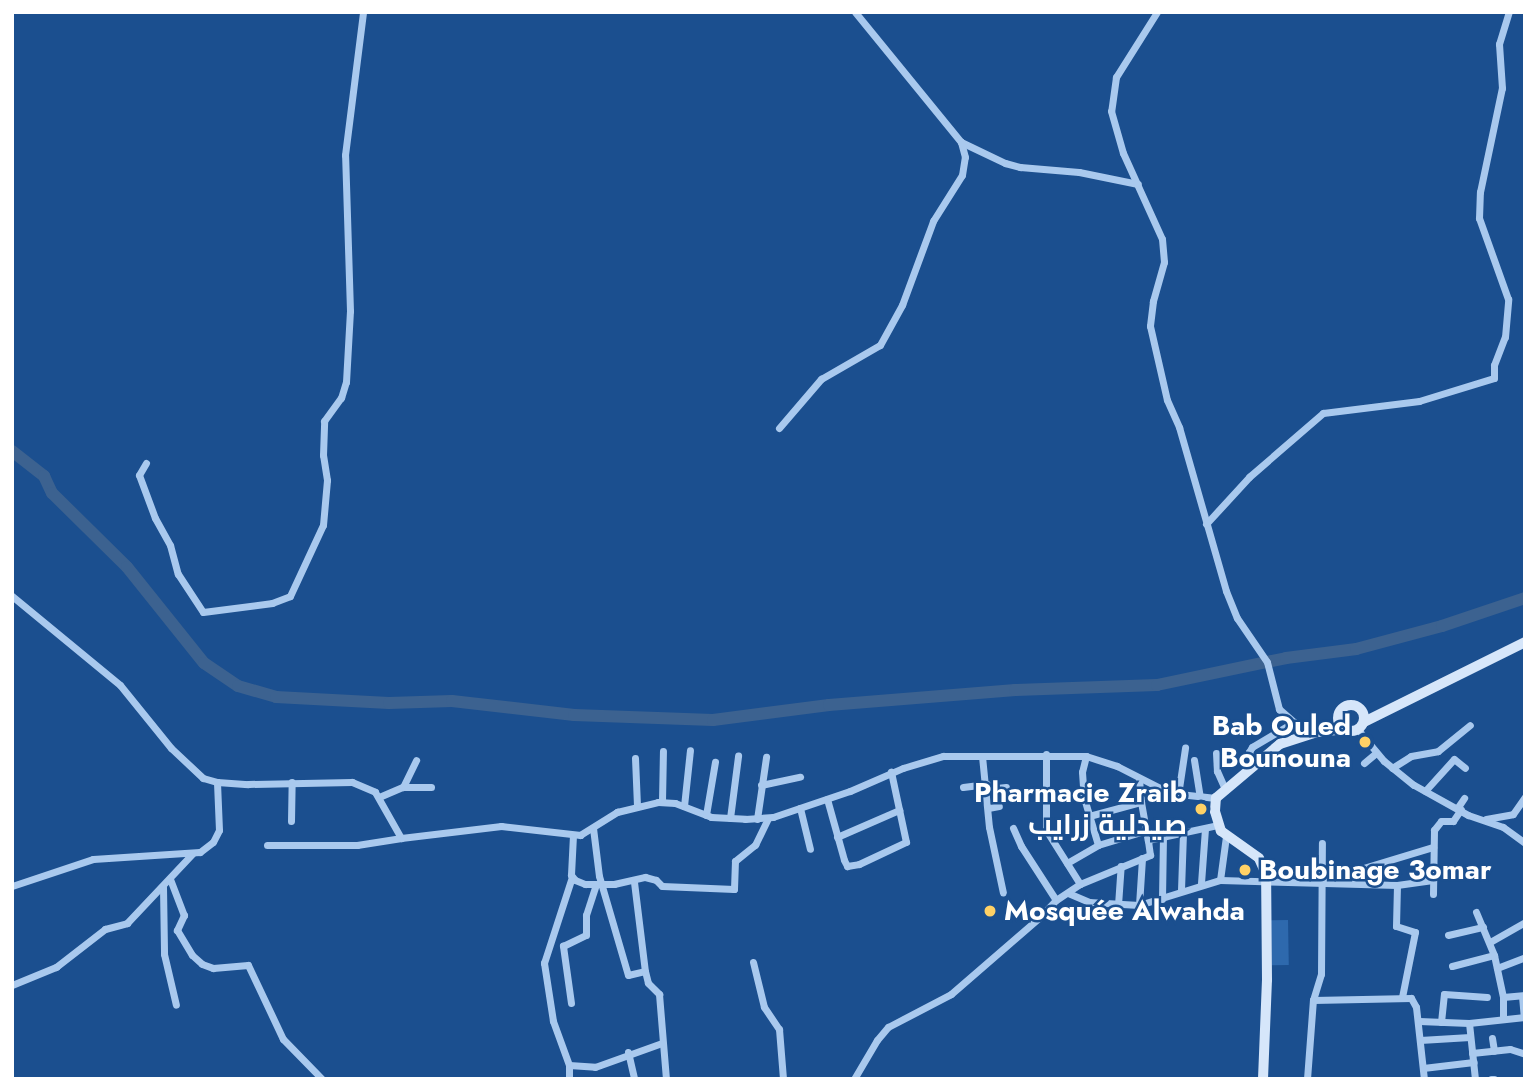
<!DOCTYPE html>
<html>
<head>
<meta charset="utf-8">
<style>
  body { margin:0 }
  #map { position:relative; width:1537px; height:1091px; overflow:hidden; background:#1b4f8f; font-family:Jost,Cairo,sans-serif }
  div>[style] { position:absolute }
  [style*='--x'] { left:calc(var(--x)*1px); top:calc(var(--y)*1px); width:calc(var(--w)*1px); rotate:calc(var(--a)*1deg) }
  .green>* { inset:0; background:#2e69ad; transform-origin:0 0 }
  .river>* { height:12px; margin:-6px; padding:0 6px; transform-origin:6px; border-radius:6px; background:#3c6290 }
  .street>* { height:7px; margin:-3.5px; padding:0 3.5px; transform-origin:3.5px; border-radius:3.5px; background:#a9c9ee }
  .secondary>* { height:10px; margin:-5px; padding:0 5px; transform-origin:5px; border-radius:5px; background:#d6e6fa }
  .secondary>.ring { margin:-5px; padding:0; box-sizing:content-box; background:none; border:10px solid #d6e6fa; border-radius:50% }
  .dots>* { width:19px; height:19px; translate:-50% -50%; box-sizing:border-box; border:4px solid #1b4f8f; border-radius:50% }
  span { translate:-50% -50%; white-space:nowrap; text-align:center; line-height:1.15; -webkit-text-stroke:5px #1b4f8f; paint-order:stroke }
  .poi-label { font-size:28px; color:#fff; font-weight:700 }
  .right { translate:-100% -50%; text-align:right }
  .left { translate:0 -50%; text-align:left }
  .frame { position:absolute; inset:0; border:14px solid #fff; pointer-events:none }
</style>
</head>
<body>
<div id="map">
  <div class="green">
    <div style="left:1288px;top:920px;width:45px;height:17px;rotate:89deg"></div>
  </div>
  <div class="river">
    <div style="--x:12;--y:451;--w:41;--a:38"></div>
    <div style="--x:44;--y:476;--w:19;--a:65"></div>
    <div style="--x:52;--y:493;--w:105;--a:44.6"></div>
    <div style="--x:127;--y:567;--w:123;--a:51.3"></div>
    <div style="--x:204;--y:663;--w:41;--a:34.1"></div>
    <div style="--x:238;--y:686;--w:40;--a:16"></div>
    <div style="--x:276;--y:697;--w:113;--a:3"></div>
    <div style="--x:389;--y:703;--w:63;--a:-1.8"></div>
    <div style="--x:452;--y:701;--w:123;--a:6.5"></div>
    <div style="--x:574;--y:715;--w:139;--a:2.1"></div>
    <div style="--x:713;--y:720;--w:117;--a:-7.4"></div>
    <div style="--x:829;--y:705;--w:187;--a:-4.6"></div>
    <div style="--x:1015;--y:690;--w:142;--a:-2"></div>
    <div style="--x:1157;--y:685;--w:132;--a:-11.8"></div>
    <div style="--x:1286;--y:658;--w:71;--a:-7.3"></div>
    <div style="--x:1356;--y:649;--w:89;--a:-15"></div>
    <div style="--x:1442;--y:626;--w:88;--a:-18.6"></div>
  </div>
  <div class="street">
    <div style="--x:855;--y:12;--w:168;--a:50.8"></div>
    <div style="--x:961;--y:142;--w:49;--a:25.5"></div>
    <div style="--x:1005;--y:163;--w:16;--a:15"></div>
    <div style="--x:1020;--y:167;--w:59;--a:4.8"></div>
    <div style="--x:1079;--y:172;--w:60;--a:11.5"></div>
    <div style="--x:1157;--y:12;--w:77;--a:122.2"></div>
    <div style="--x:1116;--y:77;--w:34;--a:98"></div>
    <div style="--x:1111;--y:111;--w:44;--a:74.1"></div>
    <div style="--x:1123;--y:153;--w:94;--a:65.6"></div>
    <div style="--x:1162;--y:239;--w:23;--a:85"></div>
    <div style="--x:1164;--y:262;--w:41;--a:105.8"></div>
    <div style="--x:1153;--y:301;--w:25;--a:97"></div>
    <div style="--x:1150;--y:326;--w:76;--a:77.1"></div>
    <div style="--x:1167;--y:400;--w:30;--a:66"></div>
    <div style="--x:1179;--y:427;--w:171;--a:74"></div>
    <div style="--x:1226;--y:591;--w:29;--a:68"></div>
    <div style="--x:1237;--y:618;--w:53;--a:55.7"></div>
    <div style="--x:1267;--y:662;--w:49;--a:75.7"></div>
    <div style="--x:1279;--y:709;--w:20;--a:41"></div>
    <div style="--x:1294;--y:722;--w:49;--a:149.2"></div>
    <div style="--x:1252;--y:747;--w:6;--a:121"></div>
    <div style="--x:1249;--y:752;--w:16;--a:75"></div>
    <div style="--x:779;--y:428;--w:65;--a:-49.4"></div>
    <div style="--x:821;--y:379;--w:68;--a:-30"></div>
    <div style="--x:880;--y:345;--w:46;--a:-61.2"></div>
    <div style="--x:902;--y:305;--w:90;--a:-69.7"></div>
    <div style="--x:933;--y:221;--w:54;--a:-57.8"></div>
    <div style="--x:962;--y:175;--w:18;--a:-81"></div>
    <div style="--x:965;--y:157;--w:16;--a:-105"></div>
    <div style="--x:146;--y:463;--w:14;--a:120"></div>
    <div style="--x:139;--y:475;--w:46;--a:69.6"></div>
    <div style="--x:155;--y:518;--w:31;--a:61"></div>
    <div style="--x:170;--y:545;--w:30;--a:75"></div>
    <div style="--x:178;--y:574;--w:45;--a:56.7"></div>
    <div style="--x:203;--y:612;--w:70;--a:-7.4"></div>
    <div style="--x:272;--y:603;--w:19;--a:-21"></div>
    <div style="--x:290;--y:596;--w:78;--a:-65.1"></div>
    <div style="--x:323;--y:525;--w:45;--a:-84.9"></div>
    <div style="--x:327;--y:480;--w:25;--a:-99"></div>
    <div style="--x:323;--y:455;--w:34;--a:-88"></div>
    <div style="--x:324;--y:421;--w:29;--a:-54"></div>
    <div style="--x:341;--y:398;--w:17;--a:-73"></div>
    <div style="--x:346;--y:382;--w:71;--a:-86.8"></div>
    <div style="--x:350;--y:311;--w:156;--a:-91.8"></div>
    <div style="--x:345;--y:155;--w:144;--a:-82.8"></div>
    <div style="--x:1206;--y:524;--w:64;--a:-47.5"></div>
    <div style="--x:1249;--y:477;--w:98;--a:-40.9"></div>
    <div style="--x:1323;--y:413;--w:97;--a:-7.1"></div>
    <div style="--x:1419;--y:401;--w:78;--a:-17"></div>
    <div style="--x:1494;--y:378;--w:13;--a:-90"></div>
    <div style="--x:1494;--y:365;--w:30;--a:-69"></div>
    <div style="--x:1505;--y:337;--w:38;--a:-85"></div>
    <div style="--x:1508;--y:299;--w:86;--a:-109.7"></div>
    <div style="--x:1479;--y:218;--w:26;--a:-88"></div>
    <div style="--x:1480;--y:192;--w:106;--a:-78.1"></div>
    <div style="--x:1502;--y:88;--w:44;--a:-93.9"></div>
    <div style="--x:1499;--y:44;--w:34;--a:-73"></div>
    <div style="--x:12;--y:596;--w:140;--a:39.5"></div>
    <div style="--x:120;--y:685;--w:81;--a:51"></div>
    <div style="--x:171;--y:748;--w:44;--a:43.2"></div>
    <div style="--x:203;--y:778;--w:15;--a:16"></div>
    <div style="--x:217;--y:782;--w:31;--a:4"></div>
    <div style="--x:248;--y:784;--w:104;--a:-1.1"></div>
    <div style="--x:352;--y:782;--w:25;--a:23"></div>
    <div style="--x:375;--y:792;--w:53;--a:60.5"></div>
    <div style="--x:401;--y:838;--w:101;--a:-6.8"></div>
    <div style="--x:501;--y:826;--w:80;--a:6.5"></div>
    <div style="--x:580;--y:835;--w:44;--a:-31.9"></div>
    <div style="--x:617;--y:812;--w:42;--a:-13.7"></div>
    <div style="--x:658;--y:802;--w:17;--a:3"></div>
    <div style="--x:675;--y:803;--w:39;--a:21"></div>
    <div style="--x:711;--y:817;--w:34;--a:3"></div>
    <div style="--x:745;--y:819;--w:28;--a:-4"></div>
    <div style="--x:773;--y:817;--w:81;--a:-18.7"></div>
    <div style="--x:850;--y:791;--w:58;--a:-23.5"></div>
    <div style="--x:903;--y:768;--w:42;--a:-16.7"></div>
    <div style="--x:943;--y:756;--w:143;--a:0"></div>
    <div style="--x:1086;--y:756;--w:33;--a:18"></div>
    <div style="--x:1117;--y:766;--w:59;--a:27"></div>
    <div style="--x:1170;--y:793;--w:46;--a:6.2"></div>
    <div style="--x:1358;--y:729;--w:14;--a:54"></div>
    <div style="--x:1368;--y:742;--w:25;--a:50"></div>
    <div style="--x:1384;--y:761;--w:38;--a:39"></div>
    <div style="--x:1414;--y:785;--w:62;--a:29.1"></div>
    <div style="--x:1468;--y:815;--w:37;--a:19"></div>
    <div style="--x:1503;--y:827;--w:27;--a:36"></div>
    <div style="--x:1216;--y:753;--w:18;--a:87"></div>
    <div style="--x:1217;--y:771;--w:20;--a:66"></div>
    <div style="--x:1046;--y:754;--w:76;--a:90"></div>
    <div style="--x:1046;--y:830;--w:64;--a:57.8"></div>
    <div style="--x:982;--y:756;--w:71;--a:84.4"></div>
    <div style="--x:989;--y:827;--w:67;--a:78"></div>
    <div style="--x:1086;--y:756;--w:16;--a:104"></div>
    <div style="--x:1082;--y:772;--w:26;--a:86"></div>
    <div style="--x:1084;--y:798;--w:49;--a:73.4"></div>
    <div style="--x:635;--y:758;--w:47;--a:87.6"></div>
    <div style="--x:1194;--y:760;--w:36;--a:81"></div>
    <div style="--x:1364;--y:763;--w:16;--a:-40"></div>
    <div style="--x:1392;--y:768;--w:22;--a:-32"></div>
    <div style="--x:1411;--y:756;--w:27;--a:-10"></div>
    <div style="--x:1438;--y:751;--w:41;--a:-39.1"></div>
    <div style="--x:761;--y:785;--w:40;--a:-12"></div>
    <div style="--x:403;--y:787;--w:30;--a:-64"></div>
    <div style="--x:963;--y:787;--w:24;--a:-7"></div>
    <div style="--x:987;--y:789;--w:19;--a:-6"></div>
    <div style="--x:1425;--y:791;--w:43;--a:-47.8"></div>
    <div style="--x:1454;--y:759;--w:14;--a:39"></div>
    <div style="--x:1178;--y:795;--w:48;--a:-81.5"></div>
    <div style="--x:379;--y:797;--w:26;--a:-23"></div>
    <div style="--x:403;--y:787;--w:28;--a:0"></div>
    <div style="--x:827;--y:799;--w:63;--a:74.4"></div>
    <div style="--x:844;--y:860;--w:7;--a:63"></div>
    <div style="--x:847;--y:866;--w:12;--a:-9"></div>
    <div style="--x:859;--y:864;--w:52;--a:-25.1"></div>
    <div style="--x:906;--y:842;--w:72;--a:-102.1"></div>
    <div style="--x:662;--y:801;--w:50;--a:-88.9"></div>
    <div style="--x:1141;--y:802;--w:39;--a:80"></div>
    <div style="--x:1148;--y:840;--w:72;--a:-12.1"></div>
    <div style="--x:684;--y:806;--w:56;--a:-83.9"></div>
    <div style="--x:1458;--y:807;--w:11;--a:-56"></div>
    <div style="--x:800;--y:808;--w:42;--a:76.3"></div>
    <div style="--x:988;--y:808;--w:11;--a:-10"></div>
    <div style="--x:706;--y:815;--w:54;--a:-80.4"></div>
    <div style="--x:1089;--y:816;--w:54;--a:-15.1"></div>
    <div style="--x:1141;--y:802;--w:23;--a:-95"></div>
    <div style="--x:730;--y:818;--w:63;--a:-82.6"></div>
    <div style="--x:757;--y:819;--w:63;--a:-81.7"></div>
    <div style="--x:1486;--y:819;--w:27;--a:-10"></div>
    <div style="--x:1513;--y:814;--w:21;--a:-55"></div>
    <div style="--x:291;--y:821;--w:39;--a:-89"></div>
    <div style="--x:593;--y:828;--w:48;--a:82.9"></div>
    <div style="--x:599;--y:876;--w:103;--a:73.7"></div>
    <div style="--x:628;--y:975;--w:17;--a:-13"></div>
    <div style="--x:1013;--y:828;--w:20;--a:66"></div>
    <div style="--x:1021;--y:846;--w:64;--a:57.1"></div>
    <div style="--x:573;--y:835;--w:40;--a:92.9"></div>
    <div style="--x:571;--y:875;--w:6;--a:51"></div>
    <div style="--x:575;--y:880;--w:11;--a:22"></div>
    <div style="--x:585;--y:884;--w:29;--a:0"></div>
    <div style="--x:614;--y:884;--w:32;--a:-13"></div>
    <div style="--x:645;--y:877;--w:11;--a:15"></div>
    <div style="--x:656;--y:880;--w:8;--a:45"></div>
    <div style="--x:662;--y:886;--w:72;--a:2.4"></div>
    <div style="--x:734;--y:889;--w:28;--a:-88"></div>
    <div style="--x:735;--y:861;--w:26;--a:-39"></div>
    <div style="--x:755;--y:845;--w:30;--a:-64"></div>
    <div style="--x:837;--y:837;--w:68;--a:-23.5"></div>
    <div style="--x:267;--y:845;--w:90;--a:0"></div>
    <div style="--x:357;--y:845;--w:45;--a:-9"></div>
    <div style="--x:1067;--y:863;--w:36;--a:-30"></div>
    <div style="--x:1098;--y:845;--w:51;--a:-17"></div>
    <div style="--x:170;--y:879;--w:39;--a:69"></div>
    <div style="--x:184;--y:915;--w:17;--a:115"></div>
    <div style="--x:177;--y:930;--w:29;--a:59"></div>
    <div style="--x:192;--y:955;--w:13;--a:42"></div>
    <div style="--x:202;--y:964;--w:12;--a:20"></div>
    <div style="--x:213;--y:968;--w:35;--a:-5"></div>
    <div style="--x:248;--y:965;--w:82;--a:64.7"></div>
    <div style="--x:283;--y:1039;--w:56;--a:45.7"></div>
    <div style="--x:1220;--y:880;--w:44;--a:-82.2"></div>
    <div style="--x:634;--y:882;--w:90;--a:83"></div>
    <div style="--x:645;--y:971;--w:12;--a:76"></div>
    <div style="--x:648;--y:983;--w:16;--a:45"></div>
    <div style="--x:659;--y:994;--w:85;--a:85.3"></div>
    <div style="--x:1201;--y:883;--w:54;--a:-85.8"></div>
    <div style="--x:1322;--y:884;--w:7;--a:-45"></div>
    <div style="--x:1327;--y:879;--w:111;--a:-16.8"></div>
    <div style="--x:1397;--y:885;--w:41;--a:91.4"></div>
    <div style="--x:1396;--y:926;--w:20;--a:18"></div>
    <div style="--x:1415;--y:932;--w:66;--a:101.3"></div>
    <div style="--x:12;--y:886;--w:85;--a:-18.4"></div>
    <div style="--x:93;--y:859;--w:107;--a:-3.7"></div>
    <div style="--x:200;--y:852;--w:16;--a:-38"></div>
    <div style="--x:213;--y:842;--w:13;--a:-63"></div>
    <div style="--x:219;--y:830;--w:48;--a:-92.4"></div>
    <div style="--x:163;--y:887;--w:67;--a:89.1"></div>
    <div style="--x:164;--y:954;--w:52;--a:76.8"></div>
    <div style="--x:1181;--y:890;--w:58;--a:-88"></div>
    <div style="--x:1068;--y:893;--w:23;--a:23"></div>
    <div style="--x:1089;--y:902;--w:50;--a:3.4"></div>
    <div style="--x:1139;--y:905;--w:85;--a:-17.2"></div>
    <div style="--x:1220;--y:880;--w:177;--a:1.6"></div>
    <div style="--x:1397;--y:885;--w:36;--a:-8"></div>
    <div style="--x:1433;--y:894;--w:64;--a:-89.1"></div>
    <div style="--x:1434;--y:830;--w:11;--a:-52"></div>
    <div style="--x:1441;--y:821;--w:12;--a:0"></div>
    <div style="--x:1453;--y:821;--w:14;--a:-56"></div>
    <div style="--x:1162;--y:899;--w:62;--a:-89.1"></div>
    <div style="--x:1118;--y:905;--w:39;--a:-86"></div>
    <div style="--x:1139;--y:905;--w:47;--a:-86.3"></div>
    <div style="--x:1476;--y:912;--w:47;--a:67.3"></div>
    <div style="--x:1494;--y:955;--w:43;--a:77.9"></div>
    <div style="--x:1503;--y:997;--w:22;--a:90"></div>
    <div style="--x:1448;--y:935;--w:36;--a:-13"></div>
    <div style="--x:1490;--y:942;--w:40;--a:-29.7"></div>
    <div style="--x:753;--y:962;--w:46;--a:76.3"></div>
    <div style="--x:764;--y:1007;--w:27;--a:56"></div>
    <div style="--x:779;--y:1029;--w:50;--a:85.4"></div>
    <div style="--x:1452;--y:966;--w:43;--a:-14.7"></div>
    <div style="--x:1497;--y:968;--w:30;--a:-21"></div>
    <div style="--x:12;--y:985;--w:48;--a:-22.2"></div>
    <div style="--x:56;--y:967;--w:62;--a:-37.8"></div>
    <div style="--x:105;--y:929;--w:23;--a:-15"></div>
    <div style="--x:127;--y:923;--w:96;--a:-46.7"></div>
    <div style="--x:1522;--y:996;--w:21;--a:85"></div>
    <div style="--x:1503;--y:997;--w:22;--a:-5"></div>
    <div style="--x:1313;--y:1000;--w:98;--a:-1.2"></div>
    <div style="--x:1411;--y:998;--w:10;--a:61"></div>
    <div style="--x:1416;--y:1007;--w:72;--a:83.7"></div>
    <div style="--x:571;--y:1003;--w:58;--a:-98"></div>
    <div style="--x:563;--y:946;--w:25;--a:-26"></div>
    <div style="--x:586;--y:935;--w:20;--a:-90"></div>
    <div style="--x:586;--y:915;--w:32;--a:-72"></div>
    <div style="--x:1419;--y:1021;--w:50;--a:2.3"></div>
    <div style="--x:1469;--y:1023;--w:56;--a:-6.1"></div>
    <div style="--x:1441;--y:1022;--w:28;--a:-84"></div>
    <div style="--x:1444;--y:994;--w:43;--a:4"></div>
    <div style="--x:1469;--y:1023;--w:56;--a:83.9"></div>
    <div style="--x:1492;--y:1038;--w:13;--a:81"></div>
    <div style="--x:1420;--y:1040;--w:50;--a:-3.4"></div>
    <div style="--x:628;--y:1052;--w:28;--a:77"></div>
    <div style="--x:1472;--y:1053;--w:38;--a:-6"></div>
    <div style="--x:1510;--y:1049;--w:16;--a:18"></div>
    <div style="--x:569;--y:1065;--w:26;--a:4"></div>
    <div style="--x:595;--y:1067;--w:71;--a:-19.7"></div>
    <div style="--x:1423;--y:1068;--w:51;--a:-6.7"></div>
    <div style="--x:569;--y:1079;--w:14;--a:-90"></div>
    <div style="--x:569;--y:1065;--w:47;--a:-110"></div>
    <div style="--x:553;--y:1021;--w:59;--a:-98.8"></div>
    <div style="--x:544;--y:963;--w:90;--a:-72"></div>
    <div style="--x:854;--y:1079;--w:45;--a:-59.5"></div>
    <div style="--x:877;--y:1040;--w:17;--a:-50"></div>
    <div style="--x:888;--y:1027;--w:71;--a:-27.6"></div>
    <div style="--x:951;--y:994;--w:119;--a:-40.9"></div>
    <div style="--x:1041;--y:916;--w:22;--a:-47"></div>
    <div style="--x:1056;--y:900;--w:29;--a:-34"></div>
    <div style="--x:1080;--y:884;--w:76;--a:-22.5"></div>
    <div style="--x:1150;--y:855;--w:15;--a:-98"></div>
    <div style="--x:1307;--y:1079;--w:79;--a:-85.7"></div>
    <div style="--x:1313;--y:1000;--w:27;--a:-73"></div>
    <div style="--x:1321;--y:974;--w:131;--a:-89.6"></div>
    <div style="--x:1491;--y:1079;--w:3;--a:0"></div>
  </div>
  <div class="secondary">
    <div class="ring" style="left:1338px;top:705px;width:16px;height:16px"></div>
    <div style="--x:1364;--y:722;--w:180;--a:-26.4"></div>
    <div style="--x:1263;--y:1079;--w:99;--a:-87.7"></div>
    <div style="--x:1267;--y:980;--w:106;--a:-90.5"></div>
    <div style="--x:1266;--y:874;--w:17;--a:-114"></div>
    <div style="--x:1259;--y:858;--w:47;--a:-144.6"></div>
    <div style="--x:1221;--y:831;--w:21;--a:-107"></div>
    <div style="--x:1215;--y:811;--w:13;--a:-86"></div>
    <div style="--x:1216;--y:798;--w:84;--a:-40.2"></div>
    <div style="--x:1280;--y:744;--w:39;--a:-18"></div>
    <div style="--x:1317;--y:732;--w:27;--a:-6"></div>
  </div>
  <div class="dots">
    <div style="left:1365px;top:742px;background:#ffd166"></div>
    <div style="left:1201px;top:809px;background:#ffd166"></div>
    <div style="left:1245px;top:870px;background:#ffd166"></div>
    <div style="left:990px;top:911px;background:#ffd166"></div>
  </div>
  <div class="poi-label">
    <span class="right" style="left:1351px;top:742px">Bab Ouled<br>Bounouna</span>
    <span class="right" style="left:1187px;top:809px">Pharmacie Zraib<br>صيدلية زرايب</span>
    <span class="left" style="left:1259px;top:870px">Boubinage 3omar</span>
    <span class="left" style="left:1004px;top:911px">Mosquée Alwahda</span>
  </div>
  <div class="frame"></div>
</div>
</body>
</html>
